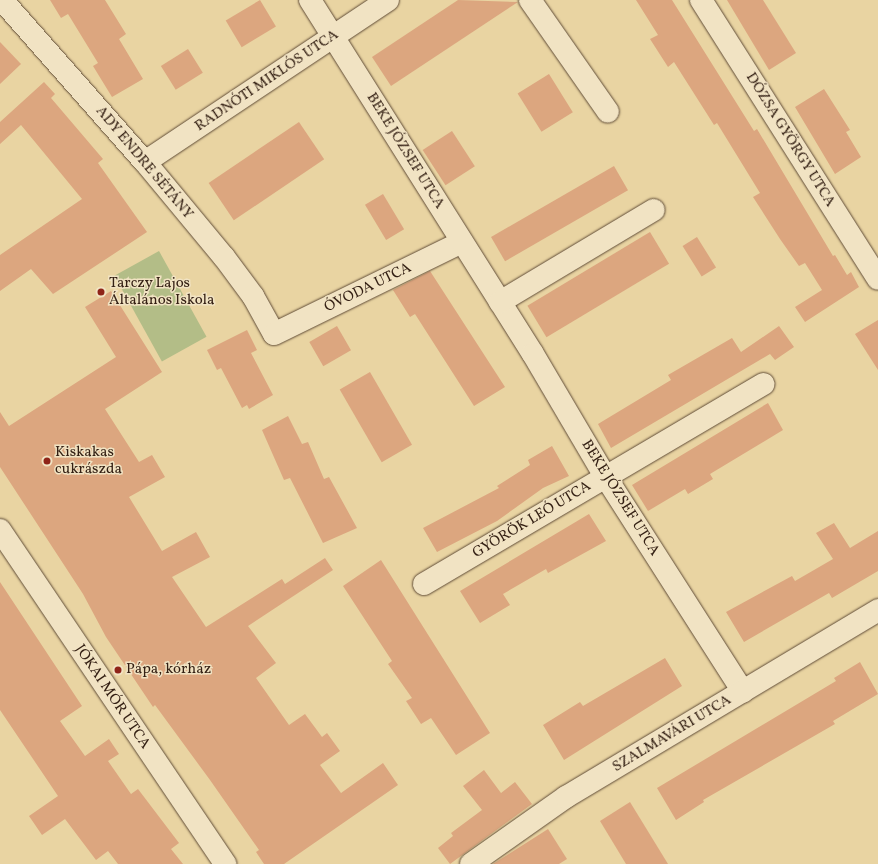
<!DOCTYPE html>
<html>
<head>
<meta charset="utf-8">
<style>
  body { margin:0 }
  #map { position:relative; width:878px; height:864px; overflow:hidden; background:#e9d4a2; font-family:Vollkorn,serif }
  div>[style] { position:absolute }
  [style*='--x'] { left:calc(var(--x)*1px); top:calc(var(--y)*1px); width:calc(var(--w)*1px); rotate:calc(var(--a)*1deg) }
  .green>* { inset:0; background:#b3bd87; transform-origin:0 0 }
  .building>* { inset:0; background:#dca67f; transform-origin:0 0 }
  .roads { filter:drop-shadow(0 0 1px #604c37) drop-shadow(0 0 1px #604c37) }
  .minor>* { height:22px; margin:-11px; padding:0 11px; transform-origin:11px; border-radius:11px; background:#f1e3c3 }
  .dots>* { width:11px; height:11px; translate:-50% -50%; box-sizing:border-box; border:2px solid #f1e3c3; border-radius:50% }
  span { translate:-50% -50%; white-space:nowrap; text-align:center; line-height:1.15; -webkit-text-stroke:3px #f1e3c3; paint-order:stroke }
  .street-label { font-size:15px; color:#331f13 }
  .poi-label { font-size:15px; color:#331f13 }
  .left { translate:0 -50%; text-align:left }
</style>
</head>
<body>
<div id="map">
  <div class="green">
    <div style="left:159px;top:251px;width:98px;height:51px;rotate:61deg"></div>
  </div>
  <div class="building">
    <div style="clip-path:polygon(50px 0,105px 0,126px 34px,119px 39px,143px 79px,112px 97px,93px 66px,98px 63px,68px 14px,61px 18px)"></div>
    <div style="left:260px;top:0;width:31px;height:40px;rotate:59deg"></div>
    <div style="clip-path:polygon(458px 0,518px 2px,391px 86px,372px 57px)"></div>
    <div style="clip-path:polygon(636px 0,672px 0,754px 131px,757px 129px,833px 256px,835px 255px,847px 275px,851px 272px,859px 287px,805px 322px,795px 307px,822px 290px,805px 263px,799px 266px,780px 239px,753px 197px,760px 193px,717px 123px,714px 125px,674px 62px,668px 67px,650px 39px,658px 35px)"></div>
    <div style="clip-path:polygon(727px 0,763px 0,796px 53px,769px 70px)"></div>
    <div style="clip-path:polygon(0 42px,21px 64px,0 84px)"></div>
    <div style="left:188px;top:49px;width:28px;height:32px;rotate:58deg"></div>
    <div style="left:549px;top:74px;width:45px;height:37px;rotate:58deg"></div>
    <div style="clip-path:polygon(44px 82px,55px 94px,51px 98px,103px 159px,98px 163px,147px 232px,53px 294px,31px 269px,0 291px,0 255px,82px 199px,21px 125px,0 144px,0 122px)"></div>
    <div style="clip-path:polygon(824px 89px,850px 130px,846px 132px,861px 157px,835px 174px,795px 107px)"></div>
    <div style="left:299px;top:122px;width:45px;height:109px;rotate:56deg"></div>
    <div style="left:452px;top:131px;width:42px;height:35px;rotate:57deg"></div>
    <div style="left:614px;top:166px;width:28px;height:142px;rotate:60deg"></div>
    <div style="left:383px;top:194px;width:41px;height:21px;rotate:59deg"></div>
    <div style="left:650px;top:232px;width:37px;height:143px;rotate:59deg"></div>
    <div style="left:697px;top:237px;width:36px;height:17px;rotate:58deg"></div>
    <div style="clip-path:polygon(430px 271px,505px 387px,474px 406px,415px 314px,410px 317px,393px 290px)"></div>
    <div style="clip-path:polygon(111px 291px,162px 372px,105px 409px,139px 462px,152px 455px,165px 477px,129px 497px,162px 551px,196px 532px,210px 557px,172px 577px,206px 627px,282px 579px,285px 584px,325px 558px,333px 570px,248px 626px,276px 663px,256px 678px,289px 725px,305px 714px,322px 737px,327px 733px,340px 751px,320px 765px,341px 793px,383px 763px,398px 785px,284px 864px,264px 864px,256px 852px,259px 850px,210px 780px,155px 705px,153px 707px,106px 637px,83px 594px,0 467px,0 412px,9px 426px,116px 357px,85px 307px)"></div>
    <div style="clip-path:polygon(878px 320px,878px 370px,855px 334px)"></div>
    <div style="left:337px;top:326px;width:28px;height:32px;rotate:60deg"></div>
    <div style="clip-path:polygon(779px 326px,794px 347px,775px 360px,770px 354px,611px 448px,598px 424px,671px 380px,668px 375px,732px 338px,741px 352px)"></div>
    <div style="clip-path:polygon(247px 330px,257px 350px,251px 353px,273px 395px,249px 409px,247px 405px,242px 408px,221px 368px,217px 370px,207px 350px)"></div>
    <div style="left:370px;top:372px;width:84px;height:35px;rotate:60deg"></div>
    <div style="clip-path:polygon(768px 403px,783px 430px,710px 474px,713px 479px,688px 494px,685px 489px,648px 511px,632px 485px)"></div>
    <div style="clip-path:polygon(288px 416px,302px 444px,308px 442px,324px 479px,329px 477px,357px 528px,323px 543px,290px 478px,284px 480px,262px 430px)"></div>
    <div style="clip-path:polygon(552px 446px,569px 476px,543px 488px,497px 521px,437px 552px,423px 528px,499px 488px,497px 486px,530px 465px,528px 460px)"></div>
    <div style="clip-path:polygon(589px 514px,606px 541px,548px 573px,546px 569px,503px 594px,510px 605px,480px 623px,460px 591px)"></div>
    <div style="clip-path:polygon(834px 523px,850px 548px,878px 531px,878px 571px,832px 598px,829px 593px,744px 642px,726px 612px,792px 576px,795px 581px,833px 559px,816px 533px)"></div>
    <div style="clip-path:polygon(381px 560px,490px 733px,456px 755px,431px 718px,421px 724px,406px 701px,412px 698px,388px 664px,392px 661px,343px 586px)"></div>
    <div style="clip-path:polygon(0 582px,82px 706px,60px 721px,85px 756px,109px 739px,119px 754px,108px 761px,131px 794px,138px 789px,179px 843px,171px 849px,183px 864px,118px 864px,108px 851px,96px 860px,65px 819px,42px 835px,29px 816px,58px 796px,0 710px)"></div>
    <div style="clip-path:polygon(665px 658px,682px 686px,564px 760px,543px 725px,580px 702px,583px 706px)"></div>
    <div style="clip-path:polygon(860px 662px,878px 694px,833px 721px,835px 724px,703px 800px,704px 802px,676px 820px,657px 788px,836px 681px,834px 678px)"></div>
    <div style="clip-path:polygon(484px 770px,501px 793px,515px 782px,532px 804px,450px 864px,438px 848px,453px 836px,451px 833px,482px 810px,463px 786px)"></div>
    <div style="clip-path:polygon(630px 802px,668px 864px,626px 864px,600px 821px)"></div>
    <div style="clip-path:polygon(548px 829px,567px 859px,559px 864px,493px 864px)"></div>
  </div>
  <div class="roads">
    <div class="minor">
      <div style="--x:2;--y:0;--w:216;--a:48.6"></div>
      <div style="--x:145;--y:162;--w:124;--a:50.3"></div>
      <div style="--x:224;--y:257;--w:49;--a:53.4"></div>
      <div style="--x:253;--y:296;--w:43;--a:61.1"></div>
      <div style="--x:274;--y:334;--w:209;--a:-26.1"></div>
      <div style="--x:310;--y:0;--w:418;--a:57.8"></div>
      <div style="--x:533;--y:354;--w:142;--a:59.5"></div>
      <div style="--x:605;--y:476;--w:256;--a:57.4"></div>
      <div style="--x:530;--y:0;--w:136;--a:55.1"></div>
      <div style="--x:701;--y:0;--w:330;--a:57.6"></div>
      <div style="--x:145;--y:162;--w:292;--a:-33.7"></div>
      <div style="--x:500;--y:302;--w:179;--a:-30.9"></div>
      <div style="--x:0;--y:530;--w:403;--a:56"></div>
      <div style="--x:424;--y:584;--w:394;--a:-30.5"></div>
      <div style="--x:471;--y:864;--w:116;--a:-35.2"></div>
      <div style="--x:566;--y:797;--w:364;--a:-30.9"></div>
    </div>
  </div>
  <div class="dots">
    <div style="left:101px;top:292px;background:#8f2418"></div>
    <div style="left:47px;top:461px;background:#8f2418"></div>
    <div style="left:118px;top:670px;background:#8f2418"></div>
  </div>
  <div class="street-label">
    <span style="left:267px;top:81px;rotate:-34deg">RADNÓTI MIKLÓS UTCA</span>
    <span style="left:790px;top:140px;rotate:58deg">DÓZSA GYÖRGY UTCA</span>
    <span style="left:405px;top:151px;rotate:58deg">BEKE JÓZSEF UTCA</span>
    <span style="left:144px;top:163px;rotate:50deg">ADY ENDRE SÉTÁNY</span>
    <span style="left:368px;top:288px;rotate:-26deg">ÓVODA UTCA</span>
    <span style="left:620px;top:498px;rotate:58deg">BEKE JÓZSEF UTCA</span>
    <span style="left:532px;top:520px;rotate:-31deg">GYÖRÖK LEÓ UTCA</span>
    <span style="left:112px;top:697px;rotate:56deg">JÓKAI MÓR UTCA</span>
    <span style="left:672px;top:734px;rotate:-31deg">SZALMAVÁRI UTCA</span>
  </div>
  <div class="poi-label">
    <span class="left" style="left:109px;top:292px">Tarczy Lajos<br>Általános Iskola</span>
    <span class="left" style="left:55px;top:461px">Kiskakas<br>cukrászda</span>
    <span class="left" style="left:126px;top:670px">Pápa, kórház</span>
  </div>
</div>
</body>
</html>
